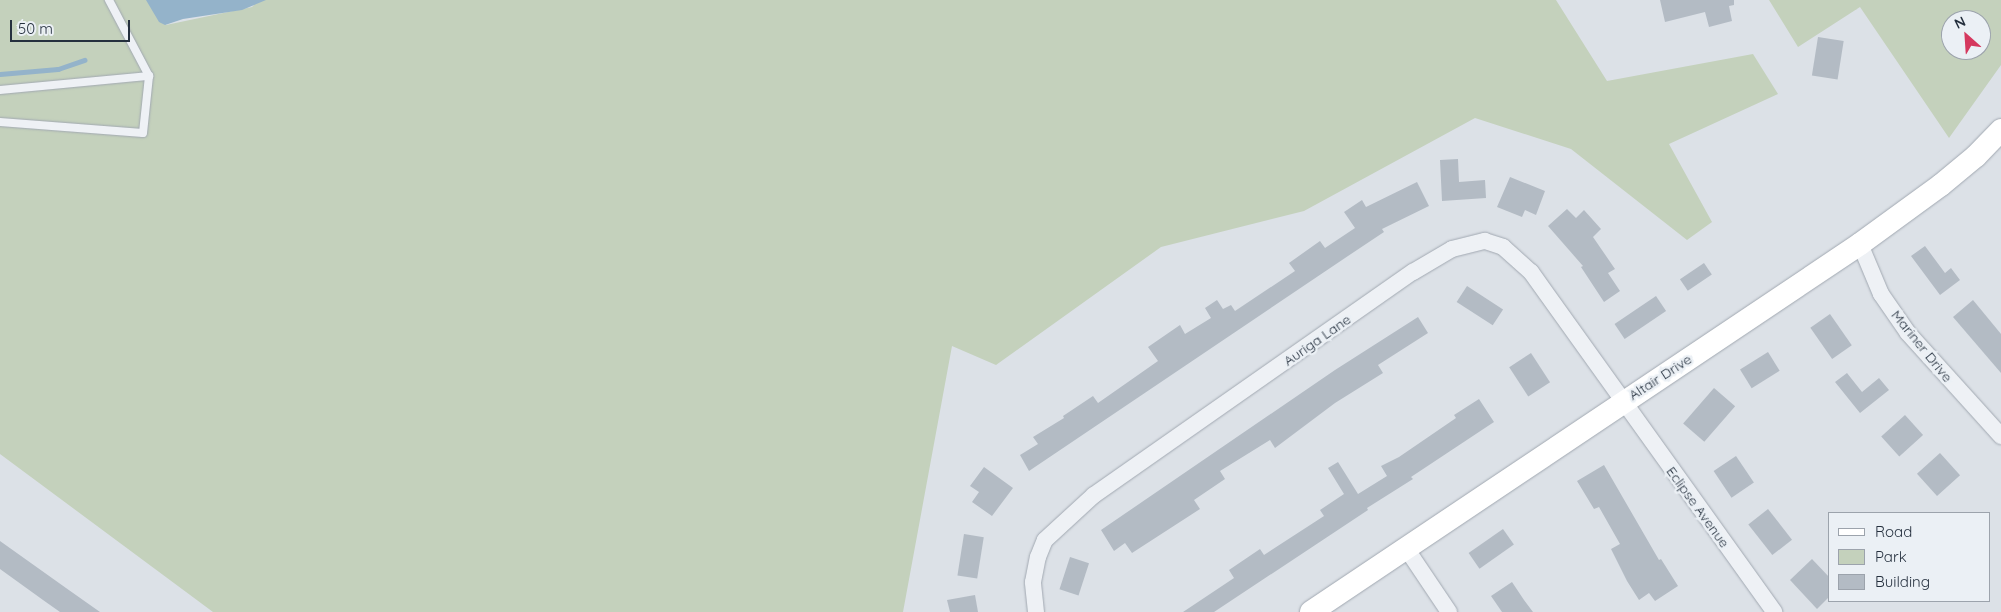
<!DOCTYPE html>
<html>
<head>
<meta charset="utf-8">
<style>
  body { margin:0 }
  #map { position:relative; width:2001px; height:612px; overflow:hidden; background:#dce1e7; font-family:Quicksand,sans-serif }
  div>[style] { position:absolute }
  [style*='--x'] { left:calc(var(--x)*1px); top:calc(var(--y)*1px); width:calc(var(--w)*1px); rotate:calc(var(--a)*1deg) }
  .green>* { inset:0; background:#c4d1bc }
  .water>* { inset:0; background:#94b3ca }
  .stream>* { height:5px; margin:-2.5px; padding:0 2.5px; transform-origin:2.5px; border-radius:2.5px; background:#94b3ca }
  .building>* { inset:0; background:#b3bbc4; transform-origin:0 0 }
  .roads { filter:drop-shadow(0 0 1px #a1a8b1) drop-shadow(0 0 1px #a1a8b1) }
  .lane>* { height:8px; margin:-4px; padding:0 4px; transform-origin:4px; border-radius:4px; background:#eef1f5 }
  .street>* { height:16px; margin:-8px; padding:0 8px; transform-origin:8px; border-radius:8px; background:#eef1f5 }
  .secondary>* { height:22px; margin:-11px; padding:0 11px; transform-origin:11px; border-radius:11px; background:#fff }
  span { translate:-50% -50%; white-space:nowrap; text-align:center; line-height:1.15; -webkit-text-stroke:5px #ebf0f5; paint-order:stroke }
  .street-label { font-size:14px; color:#25303e }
  .legend { position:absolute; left:1828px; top:512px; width:162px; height:90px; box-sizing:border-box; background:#ebf0f5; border:1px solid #9ca3ac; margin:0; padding:6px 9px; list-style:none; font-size:15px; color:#25303e }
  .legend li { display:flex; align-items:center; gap:10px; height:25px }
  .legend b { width:25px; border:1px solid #9ca3ac }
  .north { position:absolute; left:1941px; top:10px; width:50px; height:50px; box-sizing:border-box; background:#ebf0f5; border:1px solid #9ca3ac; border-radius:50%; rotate:334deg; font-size:14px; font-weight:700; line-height:20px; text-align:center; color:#25303e }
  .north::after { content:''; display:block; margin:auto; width:18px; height:22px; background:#d5385e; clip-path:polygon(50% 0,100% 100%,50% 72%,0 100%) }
  .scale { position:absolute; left:10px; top:20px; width:120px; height:22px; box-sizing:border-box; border:2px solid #25303e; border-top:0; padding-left:6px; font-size:15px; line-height:18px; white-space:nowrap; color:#25303e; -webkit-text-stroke:4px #ebf0f5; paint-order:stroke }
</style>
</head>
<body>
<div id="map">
  <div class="green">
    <div style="clip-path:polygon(0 0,148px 0,166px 25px,252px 7px,259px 0,1556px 0,1607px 81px,1753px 54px,1778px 94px,1669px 144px,1712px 222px,1687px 240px,1571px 149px,1475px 118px,1304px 211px,1161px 247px,996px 365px,952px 346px,903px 612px,213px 612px,0 454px)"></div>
    <div style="clip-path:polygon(evenodd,1769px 0,2001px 0,2001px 65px,1949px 138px,1860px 7px,1798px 47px,1769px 0,1951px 20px,1981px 20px,1981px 50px,1951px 50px,1951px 20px)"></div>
  </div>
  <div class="water">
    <div style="clip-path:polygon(146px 0,266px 0,242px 10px,183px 19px,165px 25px,159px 22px)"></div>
  </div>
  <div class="stream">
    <div style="--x:0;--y:74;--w:58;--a:-4.9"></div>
    <div style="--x:58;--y:69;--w:28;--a:-19"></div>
  </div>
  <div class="building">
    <div style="clip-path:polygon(1660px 0,1734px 0,1734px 5px,1729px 6px,1732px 21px,1709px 27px,1705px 12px,1665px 22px)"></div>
    <div style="left:1818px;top:37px;width:26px;height:39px;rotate:9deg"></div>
    <div style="clip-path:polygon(1458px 159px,1459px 182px,1485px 180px,1486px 198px,1442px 201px,1440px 160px)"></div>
    <div style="clip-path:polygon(1510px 177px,1545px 191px,1536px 215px,1525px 210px,1522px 217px,1497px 207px)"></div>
    <div style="clip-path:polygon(1417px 182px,1429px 206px,1382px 229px,1384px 232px,1348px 256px,1029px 471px,1020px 455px,1038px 444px,1033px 437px,1064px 418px,1063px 416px,1093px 396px,1098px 403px,1158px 361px,1148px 347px,1180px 325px,1185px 334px,1211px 318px,1205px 308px,1217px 300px,1223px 309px,1231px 305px,1235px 311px,1295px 271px,1289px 263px,1320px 241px,1325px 248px,1355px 228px,1344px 212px,1362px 200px,1366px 207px)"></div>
    <div style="clip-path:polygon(1567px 209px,1576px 218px,1584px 210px,1601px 229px,1593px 237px,1615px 269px,1608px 273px,1620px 291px,1604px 302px,1581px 267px,1583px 266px,1548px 226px)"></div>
    <div style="clip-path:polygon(1925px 246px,1945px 273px,1951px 268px,1960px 280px,1940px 295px,1911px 256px)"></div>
    <div style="left:1704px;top:263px;width:14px;height:29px;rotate:56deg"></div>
    <div style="left:1467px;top:286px;width:43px;height:19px;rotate:33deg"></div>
    <div style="left:1656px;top:296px;width:18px;height:50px;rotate:56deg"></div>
    <div style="clip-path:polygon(1973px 300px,2001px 334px,2001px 373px,1953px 317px)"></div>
    <div style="left:1830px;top:314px;width:38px;height:24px;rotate:55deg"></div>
    <div style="clip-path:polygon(1418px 317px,1428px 333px,1378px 365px,1383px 373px,1335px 403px,1275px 448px,1270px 440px,1220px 471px,1225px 479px,1194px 500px,1200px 509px,1132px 553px,1125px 543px,1114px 551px,1101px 530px,1335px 370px)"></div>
    <div style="left:1768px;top:352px;width:22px;height:33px;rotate:58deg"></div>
    <div style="left:1531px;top:353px;width:35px;height:26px;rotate:57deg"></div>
    <div style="clip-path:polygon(1847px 373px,1862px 392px,1879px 378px,1889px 390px,1860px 413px,1835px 382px)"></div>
    <div style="left:1714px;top:388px;width:28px;height:47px;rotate:41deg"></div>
    <div style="clip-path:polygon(1479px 399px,1494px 422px,1411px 477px,1413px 479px,1367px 508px,1368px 510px,1214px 612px,1183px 612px,1234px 578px,1229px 570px,1260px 549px,1264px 555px,1324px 516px,1320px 510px,1344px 494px,1328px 468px,1338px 462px,1358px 494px,1387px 476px,1381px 466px,1399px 457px,1456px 418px,1454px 415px)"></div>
    <div style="left:1905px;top:415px;width:27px;height:32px;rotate:48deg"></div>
    <div style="left:1940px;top:453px;width:30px;height:31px;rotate:48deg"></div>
    <div style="left:1736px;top:456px;width:32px;height:27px;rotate:56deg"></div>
    <div style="clip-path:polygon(1604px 465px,1659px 560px,1661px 559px,1678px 586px,1655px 601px,1649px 593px,1639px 600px,1627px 581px,1611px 549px,1620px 544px,1599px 507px,1594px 509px,1577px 481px)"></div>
    <div style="clip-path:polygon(984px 467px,1013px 488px,992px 516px,972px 502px,979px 492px,970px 486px)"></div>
    <div style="left:1768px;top:509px;width:39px;height:25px;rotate:52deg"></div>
    <div style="left:1503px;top:529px;width:19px;height:42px;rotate:55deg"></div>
    <div style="left:964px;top:534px;width:20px;height:42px;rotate:9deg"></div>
    <div style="clip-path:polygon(0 541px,66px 588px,100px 612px,60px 612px,43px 600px,0 569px)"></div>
    <div style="left:1070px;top:557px;width:20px;height:34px;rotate:18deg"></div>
    <div style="clip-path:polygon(1812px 559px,1830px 578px,1830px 596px,1817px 609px,1790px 580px)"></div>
    <div style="clip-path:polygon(1512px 582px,1524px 600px,1533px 612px,1502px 612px,1491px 596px)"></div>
    <div style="clip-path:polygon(975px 595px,978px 612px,950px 612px,947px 600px)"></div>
  </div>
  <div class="roads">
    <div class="lane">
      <div style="--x:0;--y:90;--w:150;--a:-5.4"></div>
      <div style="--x:0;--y:122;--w:143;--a:4.4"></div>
      <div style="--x:143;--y:133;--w:57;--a:-84"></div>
      <div style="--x:149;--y:76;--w:86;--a:-117.8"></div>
    </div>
    <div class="street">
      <div style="--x:1860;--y:244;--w:54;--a:67.2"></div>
      <div style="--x:1881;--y:294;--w:47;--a:55.3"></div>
      <div style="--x:1908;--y:333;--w:139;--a:47.9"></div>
      <div style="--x:1406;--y:548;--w:77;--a:56.1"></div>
      <div style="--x:1036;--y:612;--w:30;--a:-96"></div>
      <div style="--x:1033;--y:582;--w:25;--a:-79"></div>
      <div style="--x:1038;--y:557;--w:18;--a:-68"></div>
      <div style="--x:1045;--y:540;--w:67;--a:-42.6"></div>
      <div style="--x:1094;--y:495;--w:389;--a:-35"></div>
      <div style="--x:1413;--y:272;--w:45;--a:-30.5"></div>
      <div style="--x:1452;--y:249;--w:34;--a:-14"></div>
      <div style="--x:1485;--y:241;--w:19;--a:18"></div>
      <div style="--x:1503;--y:247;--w:38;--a:42"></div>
      <div style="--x:1531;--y:272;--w:418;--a:54.4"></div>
    </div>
    <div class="secondary">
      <div style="--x:1311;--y:612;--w:661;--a:-33.83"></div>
      <div style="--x:1860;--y:244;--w:100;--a:-36.1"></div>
      <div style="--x:1941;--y:185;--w:45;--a:-39.6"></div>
      <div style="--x:1976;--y:156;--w:36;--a:-46"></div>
    </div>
  </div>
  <div class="street-label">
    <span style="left:1317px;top:340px;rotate:-35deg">Auriga Lane</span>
    <span style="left:1922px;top:346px;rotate:51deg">Mariner Drive</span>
    <span style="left:1660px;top:377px;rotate:-33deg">Altair Drive</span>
    <span style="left:1698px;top:507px;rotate:54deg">Eclipse Avenue</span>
  </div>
  <ul class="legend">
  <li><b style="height:6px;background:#fff"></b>Road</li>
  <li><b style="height:14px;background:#c4d1bc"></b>Park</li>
  <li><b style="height:14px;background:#b3bbc4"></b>Building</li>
  </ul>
  <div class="north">N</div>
  <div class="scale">50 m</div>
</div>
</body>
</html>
